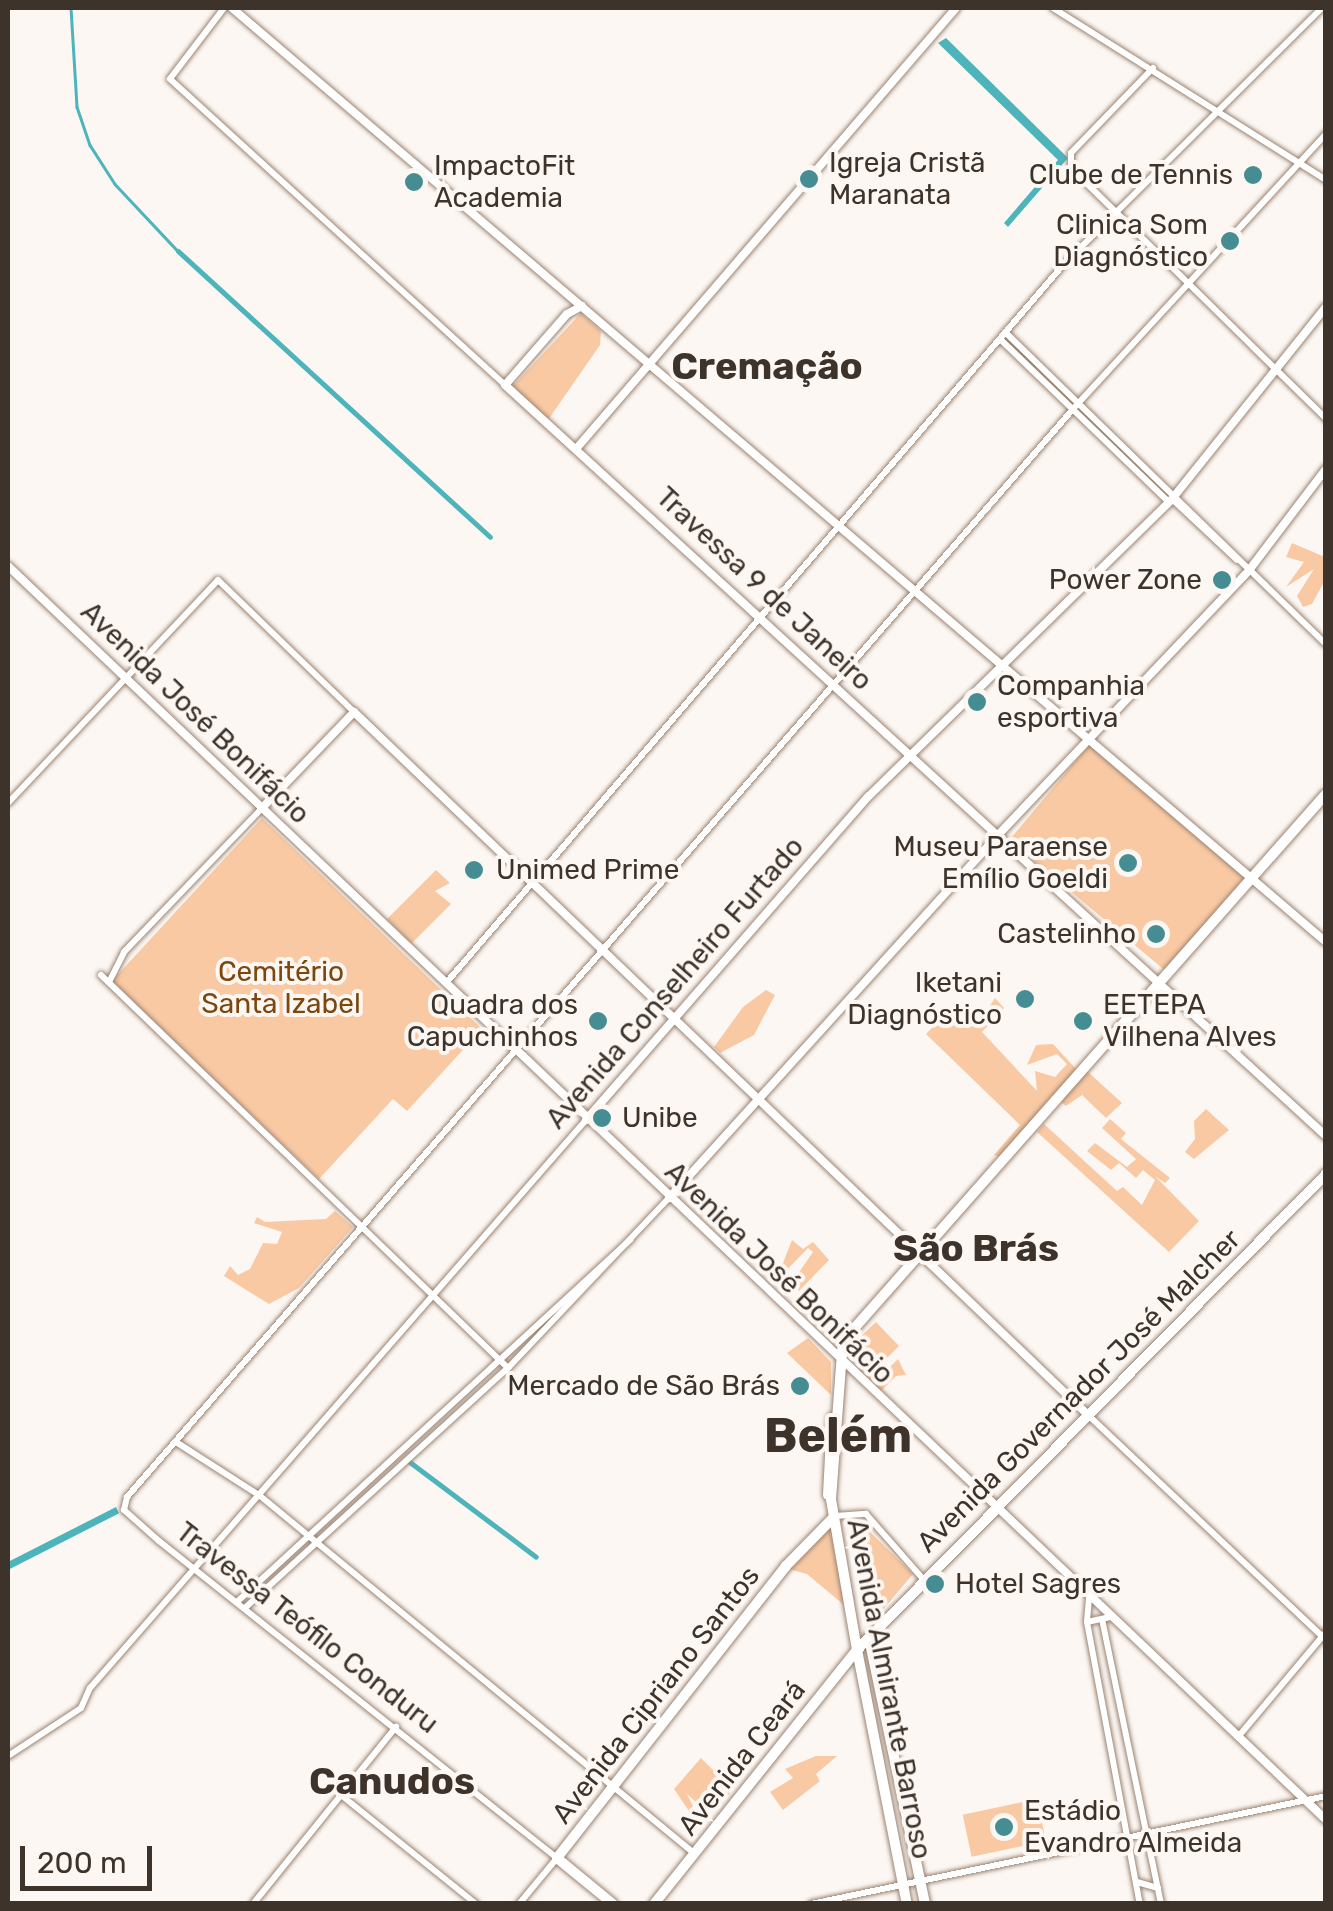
<!DOCTYPE html>
<html>
<head>
<meta charset="utf-8">
<style>
  body { margin:0 }
  #map { position:relative; width:1333px; height:1911px; overflow:hidden; background:#fcf7f3; font-family:Rubik,sans-serif }
  div>[style] { position:absolute }
  [style*='--x'] { left:calc(var(--x)*1px); top:calc(var(--y)*1px); width:calc(var(--w)*1px); rotate:calc(var(--a)*1deg) }
  .green>* { inset:0; background:#f9c9a4; transform-origin:0 0 }
  .water>* { inset:0; background:#4db4bc; transform-origin:0 0 }
  .stream>* { height:2.5px; margin:-1.25px; padding:0 1.25px; transform-origin:1.25px; border-radius:1.25px; background:#4db4bc }
  .canal>* { height:5px; margin:-2.5px; padding:0 2.5px; transform-origin:2.5px; border-radius:2.5px; background:#4db4bc }
  .roads { filter:drop-shadow(0 0 2px #9b8371) drop-shadow(0 0 2px #9b8371) }
  .tertiary>* { height:6px; margin:-3px; padding:0 3px; transform-origin:3px; border-radius:3px; background:#fff }
  .secondary>* { height:8px; margin:-4px; padding:0 4px; transform-origin:4px; border-radius:4px; background:#fff }
  .primary>* { height:10px; margin:-5px; padding:0 5px; transform-origin:5px; border-radius:5px; background:#fff }
  .trunk>* { height:10px; margin:-5px; padding:0 5px; transform-origin:5px; border-radius:5px; background:#fff }
  .dots>* { width:28px; height:28px; translate:-50% -50%; box-sizing:border-box; border:5px solid #fcf7f3; border-radius:50% }
  span { translate:-50% -50%; white-space:nowrap; text-align:center; line-height:1.15; -webkit-text-stroke:8px #fcf7f3; paint-order:stroke }
  .poi-label { font-size:28px; color:#3d332b }
  .left { translate:0 -50%; text-align:left }
  .right { translate:-100% -50%; text-align:right }
  .street-label { font-size:28px; color:#3d332b }
  .park-label { font-size:28px; color:#7d460d }
  .district-label { font-size:38px; color:#3d332b; font-weight:700 }
  .town-label { font-size:48px; color:#3d332b; font-weight:700 }
  .frame { position:absolute; inset:0; border:10px solid #3d332b; pointer-events:none }
  .scale { position:absolute; left:20px; top:1846px; width:132px; height:45px; box-sizing:border-box; border:5px solid #3d332b; border-top:0; padding-left:12px; font-size:30px; line-height:35px; white-space:nowrap; color:#3d332b; -webkit-text-stroke:8px #fcf7f3; paint-order:stroke }
</style>
</head>
<body>
<div id="map">
  <div class="green">
    <div style="clip-path:polygon(581px 313px,601px 331px,600px 345px,548px 420px,513px 386px)"></div>
    <div style="clip-path:polygon(1292px 543px,1325px 557px,1324px 582px,1312px 604px,1303px 607px,1297px 596px,1314px 569px,1286px 587px,1304px 562px,1286px 557px)"></div>
    <div style="left:1089px;top:745px;width:204px;height:124px;rotate:40deg"></div>
    <div style="clip-path:polygon(262px 818px,482px 1029px,407px 1111px,393px 1099px,319px 1179px,111px 982px)"></div>
    <div style="clip-path:polygon(436px 870px,450px 883px,435px 891px,451px 904px,411px 944px,387px 919px)"></div>
    <div style="clip-path:polygon(766px 990px,775px 995px,754px 1035px,720px 1053px,714px 1047px,743px 1007px)"></div>
    <div style="clip-path:polygon(995px 998px,1004px 1008px,982px 1032px,1037px 1091px,1035px 1071px,1055px 1077px,1067px 1064px,1057px 1054px,1027px 1065px,1036px 1045px,1053px 1044px,1077px 1070px,1001px 1157px,994px 1155px,1020px 1125px,926px 1034px,952px 1007px,966px 1020px,980px 1021px)"></div>
    <div style="clip-path:polygon(1087px 1071px,1122px 1103px,1106px 1118px,1082px 1095px,1066px 1106px,1060px 1101px)"></div>
    <div style="clip-path:polygon(1206px 1109px,1229px 1130px,1194px 1159px,1185px 1152px,1195px 1139px,1194px 1121px)"></div>
    <div style="clip-path:polygon(1110px 1119px,1126px 1133px,1121px 1139px,1170px 1178px,1165px 1183px,1155px 1176px,1199px 1221px,1169px 1252px,1037px 1132px,1044px 1124px,1117px 1191px,1123px 1187px,1142px 1205px,1155px 1180px,1143px 1170px,1136px 1178px,1119px 1163px,1111px 1170px,1087px 1151px,1095px 1143px,1127px 1167px,1136px 1159px,1102px 1128px)"></div>
    <div style="clip-path:polygon(335px 1211px,353px 1227px,299px 1288px,269px 1304px,224px 1276px,230px 1266px,238px 1275px,250px 1269px,263px 1243px,277px 1244px,282px 1232px,254px 1223px,257px 1217px,265px 1222px,326px 1219px)"></div>
    <div style="clip-path:polygon(792px 1240px,803px 1249px,813px 1242px,829px 1260px,799px 1291px,793px 1281px,813px 1252px,808px 1248px,776px 1281px)"></div>
    <div style="clip-path:polygon(876px 1322px,899px 1346px,870px 1375px,876px 1381px,898px 1359px,906px 1375px,896px 1376px,876px 1396px,855px 1363px,858px 1339px)"></div>
    <div style="clip-path:polygon(808px 1338px,831px 1362px,831px 1395px,787px 1353px)"></div>
    <div style="clip-path:polygon(850px 1520px,861px 1523px,913px 1574px,875px 1619px)"></div>
    <div style="clip-path:polygon(831px 1522px,844px 1605px,807px 1574px,788px 1569px)"></div>
    <div style="clip-path:polygon(816px 1756px,837px 1756px,816px 1774px,820px 1781px,783px 1810px,770px 1792px,793px 1778px,785px 1769px)"></div>
    <div style="clip-path:polygon(701px 1758px,733px 1790px,723px 1800px,711px 1789px,696px 1802px,687px 1794px,693px 1806px,689px 1811px,674px 1789px)"></div>
    <div style="left:1037px;top:1799px;width:43px;height:76px;rotate:78deg"></div>
  </div>
  <div class="water">
    <div style="clip-path:polygon(946px 38px,1068px 158px,1008px 227px,1004px 223px,1058px 160px,938px 43px)"></div>
    <div style="left:116px;top:1507px;width:7px;height:164px;rotate:63deg"></div>
  </div>
  <div class="stream">
    <div style="--x:71;--y:8;--w:99;--a:86.5"></div>
    <div style="--x:77;--y:107;--w:40;--a:71.1"></div>
    <div style="--x:90;--y:145;--w:46;--a:57.3"></div>
    <div style="--x:115;--y:184;--w:92;--a:46.8"></div>
    <div style="--x:1004;--y:336;--w:42;--a:43.1"></div>
  </div>
  <div class="canal">
    <div style="--x:178;--y:251;--w:423;--a:42.5"></div>
    <div style="--x:407;--y:1460;--w:161;--a:36.9"></div>
  </div>
  <div class="roads">
    <div class="tertiary">
      <div style="--x:224;--y:8;--w:89;--a:127.3"></div>
      <div style="--x:170;--y:79;--w:454;--a:42.4"></div>
      <div style="--x:1053;--y:8;--w:323;--a:32.2"></div>
      <div style="--x:1153;--y:68;--w:118;--a:134"></div>
      <div style="--x:1071;--y:153;--w:15;--a:90"></div>
      <div style="--x:1071;--y:168;--w:358;--a:44.5"></div>
      <div style="--x:1005;--y:332;--w:448;--a:44.2"></div>
      <div style="--x:1000;--y:339;--w:235;--a:44"></div>
      <div style="--x:1172;--y:499;--w:89;--a:43.2"></div>
      <div style="--x:8;--y:803;--w:306;--a:-46.7"></div>
      <div style="--x:218;--y:580;--w:190;--a:44.1"></div>
      <div style="--x:101;--y:975;--w:566;--a:44"></div>
      <div style="--x:109;--y:982;--w:34;--a:-63"></div>
      <div style="--x:124;--y:952;--w:199;--a:-46.2"></div>
      <div style="--x:446;--y:983;--w:948;--a:-49.32"></div>
      <div style="--x:1064;--y:264;--w:363;--a:-44.8"></div>
      <div style="--x:1087;--y:1414;--w:329;--a:43.4"></div>
      <div style="--x:176;--y:1442;--w:98;--a:32.6"></div>
      <div style="--x:259;--y:1495;--w:565;--a:39.47"></div>
      <div style="--x:835;--y:1516;--w:31;--a:-4"></div>
      <div style="--x:866;--y:1514;--w:88;--a:48.7"></div>
      <div style="--x:1089;--y:1598;--w:24;--a:95"></div>
      <div style="--x:1087;--y:1622;--w:287;--a:79.4"></div>
      <div style="--x:238;--y:1601;--w:534;--a:-42.65"></div>
      <div style="--x:246;--y:1607;--w:356;--a:-42.4"></div>
      <div style="--x:509;--y:1367;--w:233;--a:-46.6"></div>
      <div style="--x:1102;--y:1619;--w:291;--a:78.3"></div>
      <div style="--x:1087;--y:1622;--w:25;--a:-12"></div>
      <div style="--x:1238;--y:1737;--w:137;--a:-50"></div>
      <div style="--x:8;--y:1756;--w:87;--a:-33.3"></div>
      <div style="--x:81;--y:1708;--w:22;--a:-66"></div>
      <div style="--x:90;--y:1688;--w:754;--a:-48.87"></div>
      <div style="--x:341;--y:1795;--w:174;--a:38.9"></div>
      <div style="--x:1137;--y:1882;--w:22;--a:16"></div>
      <div style="--x:253;--y:1904;--w:228;--a:-51.1"></div>
      <div style="--x:519;--y:1904;--w:60;--a:-50.4"></div>
      <div style="--x:557;--y:1858;--w:509;--a:-141.46"></div>
      <div style="--x:159;--y:1541;--w:47;--a:-138.5"></div>
      <div style="--x:124;--y:1510;--w:13;--a:-77"></div>
      <div style="--x:127;--y:1497;--w:1442;--a:-48.99"></div>
      <div style="--x:1073;--y:409;--w:374;--a:-47.4"></div>
      <div style="--x:811;--y:1904;--w:526;--a:-11.84"></div>
    </div>
    <div class="secondary">
      <div style="--x:232;--y:8;--w:1438;--a:40.49"></div>
      <div style="--x:582;--y:306;--w:17;--a:152"></div>
      <div style="--x:567;--y:314;--w:94;--a:131.1"></div>
      <div style="--x:505;--y:385;--w:1113;--a:42.45"></div>
      <div style="--x:576;--y:449;--w:582;--a:-49.25"></div>
      <div style="--x:8;--y:566;--w:1819;--a:43.57"></div>
      <div style="--x:262;--y:808;--w:133;--a:-46.2"></div>
      <div style="--x:354;--y:712;--w:1014;--a:43.76"></div>
      <div style="--x:586;--y:1120;--w:430;--a:-48.9"></div>
      <div style="--x:869;--y:796;--w:424;--a:-44.4"></div>
      <div style="--x:1172;--y:499;--w:246;--a:-51.3"></div>
      <div style="--x:669;--y:1198;--w:490;--a:-47.8"></div>
      <div style="--x:998;--y:835;--w:366;--a:-46.5"></div>
      <div style="--x:1250;--y:569;--w:126;--a:-52.8"></div>
    </div>
    <div class="primary">
      <div style="--x:828;--y:1495;--w:77;--a:-87"></div>
      <div style="--x:857;--y:1650;--w:153;--a:-99.8"></div>
      <div style="--x:831;--y:1499;--w:158;--a:-85.7"></div>
      <div style="--x:843;--y:1341;--w:730;--a:-48.56"></div>
      <div style="--x:613;--y:1904;--w:72;--a:-140.6"></div>
      <div style="--x:557;--y:1858;--w:371;--a:-51.9"></div>
      <div style="--x:786;--y:1566;--w:67;--a:-45.6"></div>
      <div style="--x:654;--y:1904;--w:325;--a:-51.4"></div>
      <div style="--x:857;--y:1650;--w:668;--a:-45.42"></div>
    </div>
    <div class="trunk">
      <div style="--x:869;--y:1638;--w:272;--a:78.1"></div>
      <div style="--x:857;--y:1650;--w:259;--a:78.9"></div>
    </div>
  </div>
  <div class="dots">
    <div style="left:1253px;top:175px;background:#458d92"></div>
    <div style="left:809px;top:179px;background:#458d92"></div>
    <div style="left:414px;top:182px;background:#458d92"></div>
    <div style="left:1230px;top:241px;background:#458d92"></div>
    <div style="left:1222px;top:580px;background:#458d92"></div>
    <div style="left:977px;top:702px;background:#458d92"></div>
    <div style="left:1128px;top:863px;background:#458d92"></div>
    <div style="left:474px;top:870px;background:#458d92"></div>
    <div style="left:1156px;top:934px;background:#458d92"></div>
    <div style="left:1025px;top:999px;background:#458d92"></div>
    <div style="left:598px;top:1021px;background:#458d92"></div>
    <div style="left:1083px;top:1021px;background:#458d92"></div>
    <div style="left:602px;top:1118px;background:#458d92"></div>
    <div style="left:800px;top:1386px;background:#458d92"></div>
    <div style="left:935px;top:1584px;background:#458d92"></div>
    <div style="left:1004px;top:1827px;background:#458d92"></div>
  </div>
  <div class="poi-label">
    <span class="left" style="left:829px;top:179px">Igreja Cristã<br>Maranata</span>
    <span class="left" style="left:434px;top:182px">ImpactoFit<br>Academia</span>
    <span class="right" style="left:1233px;top:175px">Clube de Tennis</span>
    <span class="right" style="left:1208px;top:241px">Clinica Som<br>Diagnóstico</span>
    <span class="right" style="left:1202px;top:580px">Power Zone</span>
    <span class="left" style="left:997px;top:702px">Companhia<br>esportiva</span>
    <span class="right" style="left:1108px;top:863px">Museu Paraense<br>Emílio Goeldi</span>
    <span class="left" style="left:496px;top:870px">Unimed Prime</span>
    <span class="right" style="left:1136px;top:934px">Castelinho</span>
    <span class="right" style="left:1002px;top:999px">Iketani<br>Diagnóstico</span>
    <span class="right" style="left:578px;top:1021px">Quadra dos<br>Capuchinhos</span>
    <span class="left" style="left:1103px;top:1021px">EETEPA<br>Vilhena Alves</span>
    <span class="left" style="left:622px;top:1118px">Unibe</span>
    <span class="right" style="left:780px;top:1386px">Mercado de São Brás</span>
    <span class="left" style="left:955px;top:1584px">Hotel Sagres</span>
    <span class="left" style="left:1024px;top:1827px">Estádio<br>Evandro Almeida</span>
  </div>
  <div class="street-label">
    <span style="left:764px;top:589px;rotate:43deg">Travessa 9 de Janeiro</span>
    <span style="left:195px;top:713px;rotate:44deg">Avenida José Bonifácio</span>
    <span style="left:675px;top:983px;rotate:-49deg">Avenida Conselheiro Furtado</span>
    <span style="left:779px;top:1273px;rotate:44deg">Avenida José Bonifácio</span>
    <span style="left:1079px;top:1391px;rotate:-45deg">Avenida Governador José Malcher</span>
    <span style="left:307px;top:1628px;rotate:38deg">Travessa Teófilo Conduru</span>
    <span style="left:889px;top:1689px;rotate:79deg">Avenida Almirante Barroso</span>
    <span style="left:656px;top:1695px;rotate:-52deg">Avenida Cipriano Santos</span>
    <span style="left:742px;top:1758px;rotate:-52deg">Avenida Ceará</span>
  </div>
  <div class="park-label">
    <span style="left:281px;top:988px">Cemitério<br>Santa Izabel</span>
  </div>
  <div class="district-label">
    <span style="left:767px;top:367px">Cremação</span>
    <span style="left:976px;top:1249px">São Brás</span>
    <span style="left:392px;top:1782px">Canudos</span>
  </div>
  <div class="town-label">
    <span style="left:838px;top:1436px">Belém</span>
  </div>
  <div class="frame"></div>
  <div class="scale">200 m</div>
</div>
</body>
</html>
